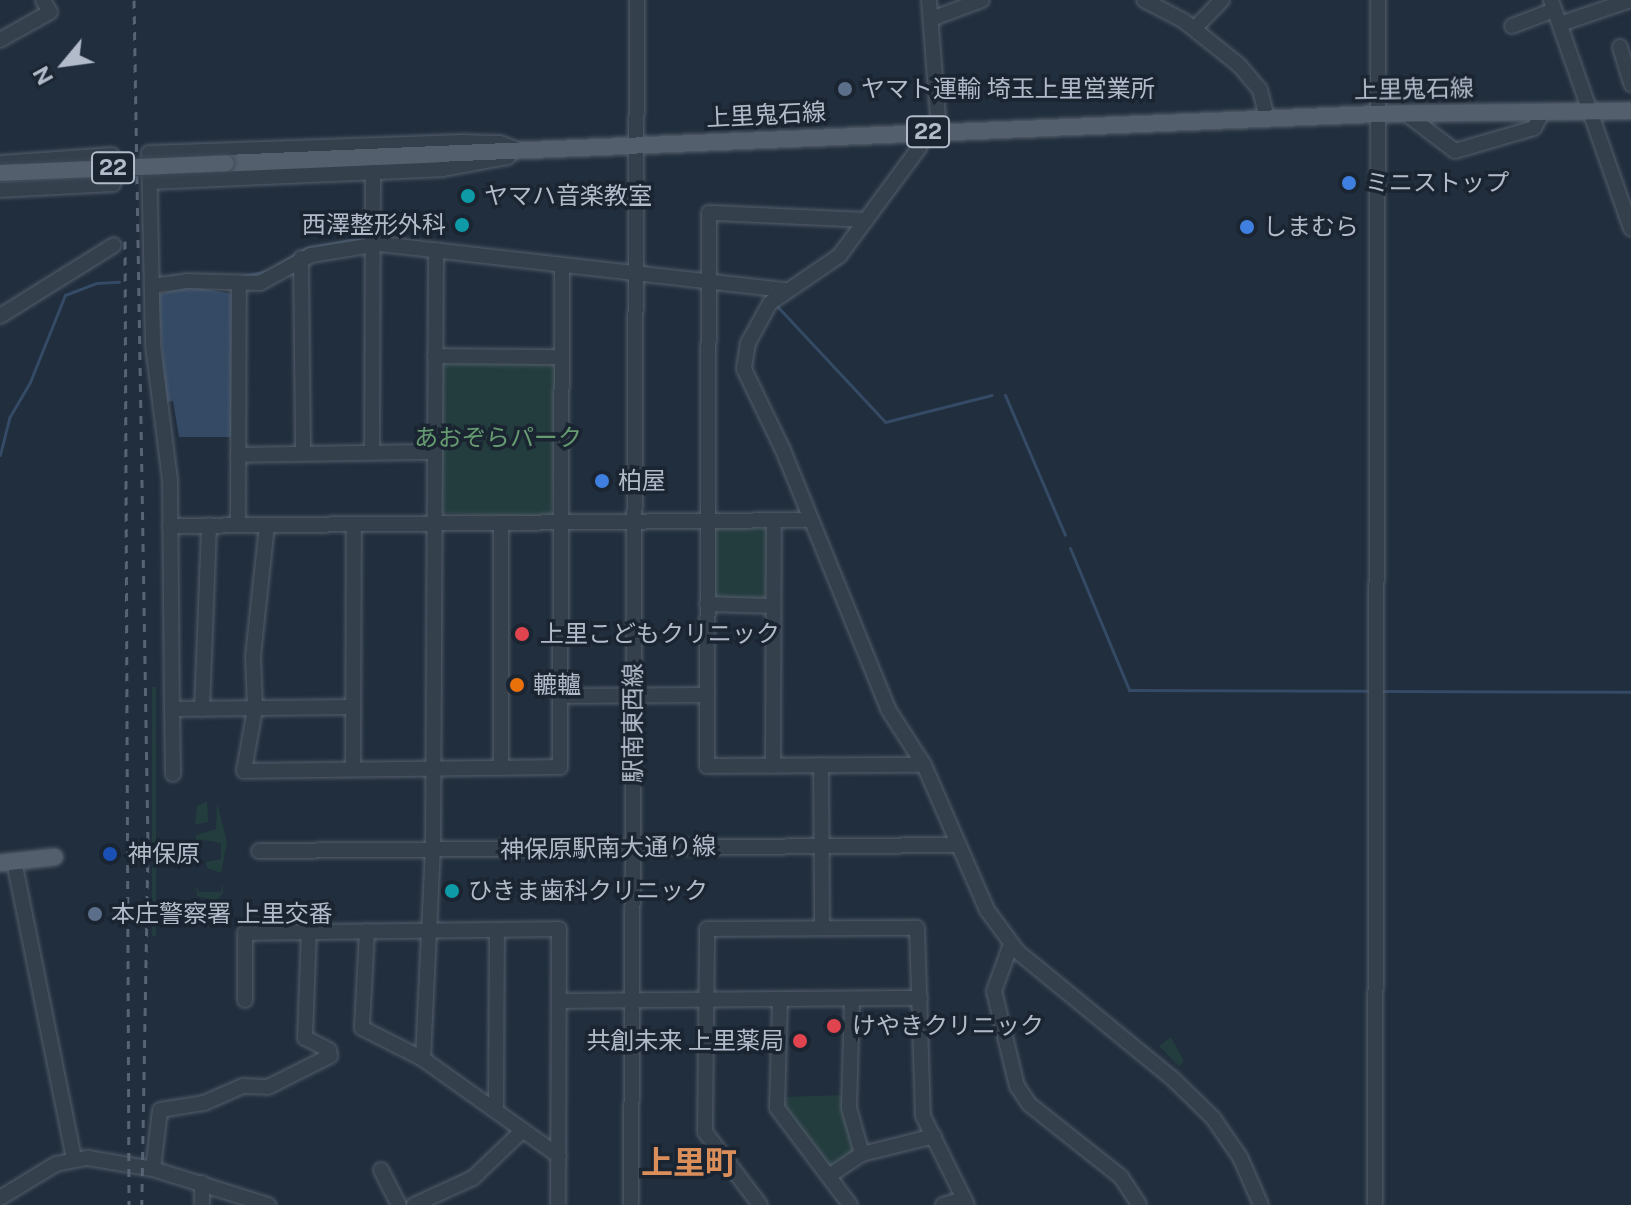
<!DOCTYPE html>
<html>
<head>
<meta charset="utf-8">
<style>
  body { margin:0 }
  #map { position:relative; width:1631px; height:1205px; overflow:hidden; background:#212e3d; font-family:"Public Sans","Noto Sans JP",sans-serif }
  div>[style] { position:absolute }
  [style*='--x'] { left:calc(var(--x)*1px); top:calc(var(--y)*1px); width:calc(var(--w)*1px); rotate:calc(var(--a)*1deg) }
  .green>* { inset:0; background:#233c3e; transform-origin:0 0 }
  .water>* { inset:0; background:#344a65 }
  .stream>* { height:3px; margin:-1.5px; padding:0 1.5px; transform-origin:1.5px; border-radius:1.5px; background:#344a65 }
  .roads { filter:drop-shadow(0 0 2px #545e6b) drop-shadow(0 0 2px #545e6b) }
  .minor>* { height:14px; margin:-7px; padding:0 7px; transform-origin:7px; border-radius:7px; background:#35404d }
  .major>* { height:16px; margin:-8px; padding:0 8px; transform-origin:8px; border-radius:8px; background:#535f6d }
  .rail>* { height:3px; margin-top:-1.5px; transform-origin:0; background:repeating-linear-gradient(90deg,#576474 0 8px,transparent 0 16px) }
  .bridges { filter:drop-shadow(0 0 2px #3f4956) drop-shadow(0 0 2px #3f4956) }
  .major-bridge>* { height:16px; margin:-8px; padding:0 8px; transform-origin:8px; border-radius:8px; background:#535f6d }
  .dots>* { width:22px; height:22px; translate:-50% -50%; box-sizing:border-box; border:4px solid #1b2532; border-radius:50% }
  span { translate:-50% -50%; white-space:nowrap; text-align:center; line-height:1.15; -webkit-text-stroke:7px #1b2532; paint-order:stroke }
  .shield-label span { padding:2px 6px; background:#1b2532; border:2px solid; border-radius:6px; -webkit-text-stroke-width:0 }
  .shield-label { font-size:22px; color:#b1bbc9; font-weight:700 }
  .poi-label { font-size:24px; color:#b1bbc9 }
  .left { translate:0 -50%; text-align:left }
  .right { translate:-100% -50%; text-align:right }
  .street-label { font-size:24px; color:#b1bbc9 }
  .park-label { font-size:24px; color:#669b71 }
  .district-label { font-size:32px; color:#da8e5a; font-weight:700 }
  .north { position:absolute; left:24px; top:24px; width:80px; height:80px; -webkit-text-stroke:6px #1b2532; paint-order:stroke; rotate:241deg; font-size:22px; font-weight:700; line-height:32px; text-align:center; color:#b1bbc9 }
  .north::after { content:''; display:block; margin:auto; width:28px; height:36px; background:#b1bbc9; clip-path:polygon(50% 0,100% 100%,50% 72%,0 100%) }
</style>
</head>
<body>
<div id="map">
  <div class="green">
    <div style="left:443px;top:361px;width:114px;height:152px;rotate:2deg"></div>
    <div style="left:715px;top:525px;width:54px;height:77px;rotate:3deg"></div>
    <div style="left:152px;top:687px;width:4px;height:249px"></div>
    <div style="clip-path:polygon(207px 801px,208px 822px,195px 825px,197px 806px)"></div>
    <div style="clip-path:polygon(217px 802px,227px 842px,221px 873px,207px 868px,206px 862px,221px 859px,221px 843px,205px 840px,196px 845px,196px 835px,216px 829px)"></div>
    <div style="clip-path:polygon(223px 882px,223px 893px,217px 901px,197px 896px,196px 884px,199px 892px,221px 892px)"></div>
    <div style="clip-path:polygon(1171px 1037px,1184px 1061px,1179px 1067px,1159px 1046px)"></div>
    <div style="clip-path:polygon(844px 1095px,857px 1152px,828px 1169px,782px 1107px,783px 1097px)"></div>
  </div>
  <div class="water">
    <div style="clip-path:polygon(187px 286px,233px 294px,231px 437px,179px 437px,173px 401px,166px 402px,158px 295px)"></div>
  </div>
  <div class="stream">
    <div style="--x:170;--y:276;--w:45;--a:-1.3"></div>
    <div style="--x:242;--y:276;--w:26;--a:-11"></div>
    <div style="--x:268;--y:271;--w:44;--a:-31.2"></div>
    <div style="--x:306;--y:248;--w:57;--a:-10.1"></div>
    <div style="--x:777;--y:306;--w:158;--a:47"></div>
    <div style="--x:885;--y:422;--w:110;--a:-14.2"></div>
    <div style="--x:1005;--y:395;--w:152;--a:66.8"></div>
    <div style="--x:0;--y:455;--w:38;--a:-76"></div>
    <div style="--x:9;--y:418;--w:42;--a:-59.7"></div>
    <div style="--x:30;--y:382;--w:94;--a:-68.1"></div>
    <div style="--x:65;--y:295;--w:34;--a:-21"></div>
    <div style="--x:97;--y:283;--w:22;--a:-3"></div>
    <div style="--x:1070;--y:548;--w:154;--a:67.4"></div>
    <div style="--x:1129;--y:690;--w:242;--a:0.2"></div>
    <div style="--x:1383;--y:691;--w:248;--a:0.2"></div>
  </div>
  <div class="roads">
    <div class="minor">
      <div style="--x:929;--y:0;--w:131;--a:85.6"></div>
      <div style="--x:1144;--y:0;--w:45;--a:27.7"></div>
      <div style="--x:1184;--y:21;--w:70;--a:38.7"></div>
      <div style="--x:1239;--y:65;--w:33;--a:50"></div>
      <div style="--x:1260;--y:90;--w:29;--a:76"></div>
      <div style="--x:1551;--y:0;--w:242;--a:70.7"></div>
      <div style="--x:934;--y:18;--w:51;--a:-20.6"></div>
      <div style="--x:1560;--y:24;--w:75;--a:-18.7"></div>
      <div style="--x:1512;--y:26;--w:45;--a:-20.9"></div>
      <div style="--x:1195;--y:28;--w:39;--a:-46"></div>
      <div style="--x:0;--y:40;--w:57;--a:-29.2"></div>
      <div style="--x:50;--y:12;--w:14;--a:-120"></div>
      <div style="--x:1620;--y:47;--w:39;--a:73"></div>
      <div style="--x:1405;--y:113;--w:63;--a:37.2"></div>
      <div style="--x:1455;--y:151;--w:82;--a:-16.2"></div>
      <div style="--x:1534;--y:128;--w:19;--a:-62"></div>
      <div style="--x:925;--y:132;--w:17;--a:111"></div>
      <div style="--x:919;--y:148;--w:134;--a:126.5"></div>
      <div style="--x:839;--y:256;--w:83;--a:145.7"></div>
      <div style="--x:770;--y:303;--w:46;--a:118.8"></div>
      <div style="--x:748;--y:343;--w:26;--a:99"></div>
      <div style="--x:744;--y:369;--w:90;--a:64.3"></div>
      <div style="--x:783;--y:450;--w:279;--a:67.9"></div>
      <div style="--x:888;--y:709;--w:67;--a:57.3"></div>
      <div style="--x:924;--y:765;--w:158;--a:66.5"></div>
      <div style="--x:987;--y:910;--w:52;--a:53.6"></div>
      <div style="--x:1018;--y:952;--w:199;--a:39.3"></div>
      <div style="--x:1172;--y:1078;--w:57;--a:44.3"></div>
      <div style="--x:1213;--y:1118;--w:47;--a:55.3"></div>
      <div style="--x:1240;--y:1157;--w:52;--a:66.4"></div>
      <div style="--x:0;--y:163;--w:112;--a:-4.1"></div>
      <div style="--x:112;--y:155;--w:29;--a:88"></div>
      <div style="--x:113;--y:184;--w:113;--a:177"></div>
      <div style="--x:150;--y:182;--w:292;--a:-2.5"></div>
      <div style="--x:442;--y:169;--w:67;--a:-10.3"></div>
      <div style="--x:866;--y:220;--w:157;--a:-177.4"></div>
      <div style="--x:709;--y:213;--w:553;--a:90.21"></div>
      <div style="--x:707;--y:766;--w:217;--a:-0.3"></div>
      <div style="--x:301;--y:258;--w:195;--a:89.4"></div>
      <div style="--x:152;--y:286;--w:35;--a:-8"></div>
      <div style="--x:187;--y:281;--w:73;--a:1.6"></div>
      <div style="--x:260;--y:283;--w:58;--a:-28.8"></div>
      <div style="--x:311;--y:255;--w:70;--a:-9.1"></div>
      <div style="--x:380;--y:244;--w:409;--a:6.5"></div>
      <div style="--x:0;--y:316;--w:134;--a:-31.9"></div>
      <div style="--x:435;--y:356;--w:127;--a:0.5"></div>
      <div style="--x:372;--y:452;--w:280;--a:-89.8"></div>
      <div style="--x:238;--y:455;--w:196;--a:-0.9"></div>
      <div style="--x:238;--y:525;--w:241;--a:-89.8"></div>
      <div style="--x:267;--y:525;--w:132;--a:96.1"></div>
      <div style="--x:253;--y:656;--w:53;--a:87.8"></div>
      <div style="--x:255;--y:709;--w:63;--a:100.1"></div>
      <div style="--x:244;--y:771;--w:316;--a:-0.7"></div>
      <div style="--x:560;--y:767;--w:502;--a:-89.77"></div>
      <div style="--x:170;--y:526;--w:640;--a:-0.54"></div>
      <div style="--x:707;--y:604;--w:66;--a:1.7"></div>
      <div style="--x:560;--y:696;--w:147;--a:-0.4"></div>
      <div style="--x:353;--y:707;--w:181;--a:179.4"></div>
      <div style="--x:172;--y:709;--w:229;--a:-90.5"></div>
      <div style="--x:170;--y:480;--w:136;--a:-97.2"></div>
      <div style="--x:153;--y:345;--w:192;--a:-91.2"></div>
      <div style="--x:149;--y:153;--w:314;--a:-2"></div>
      <div style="--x:463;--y:142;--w:37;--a:2"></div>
      <div style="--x:500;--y:143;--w:17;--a:21"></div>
      <div style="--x:172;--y:709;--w:65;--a:89.1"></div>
      <div style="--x:202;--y:709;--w:184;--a:-87.8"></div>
      <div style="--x:821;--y:765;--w:163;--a:89.6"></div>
      <div style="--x:773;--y:766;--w:245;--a:-89.8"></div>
      <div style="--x:501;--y:768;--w:245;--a:-90"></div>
      <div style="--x:353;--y:769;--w:245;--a:-89.8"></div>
      <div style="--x:259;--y:851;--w:697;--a:-0.49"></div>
      <div style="--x:14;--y:861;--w:304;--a:78.6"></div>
      <div style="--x:367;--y:931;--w:97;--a:93"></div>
      <div style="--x:362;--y:1028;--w:68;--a:26.9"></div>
      <div style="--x:423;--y:1059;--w:167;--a:35.5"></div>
      <div style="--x:1011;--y:944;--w:50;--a:109.9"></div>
      <div style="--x:994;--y:991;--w:98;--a:76.4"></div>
      <div style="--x:1017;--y:1086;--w:22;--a:56"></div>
      <div style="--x:1029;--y:1104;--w:117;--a:38.4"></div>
      <div style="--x:1121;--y:1177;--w:33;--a:57"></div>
      <div style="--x:245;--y:1000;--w:67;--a:-90"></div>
      <div style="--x:245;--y:933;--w:314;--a:-0.7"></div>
      <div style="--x:559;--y:929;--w:276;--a:90.2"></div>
      <div style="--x:852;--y:1000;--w:108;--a:91.6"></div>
      <div style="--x:849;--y:1108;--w:48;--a:74.2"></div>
      <div style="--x:559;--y:1001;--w:361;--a:-0.5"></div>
      <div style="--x:780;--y:1001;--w:107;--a:91.6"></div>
      <div style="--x:777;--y:1108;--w:121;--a:53"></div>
      <div style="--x:423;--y:1059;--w:209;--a:-87.3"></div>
      <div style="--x:433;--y:850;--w:600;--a:-89.71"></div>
      <div style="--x:496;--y:1110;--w:180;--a:-89.7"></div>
      <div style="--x:153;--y:1169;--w:59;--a:-83.2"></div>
      <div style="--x:160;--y:1110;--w:45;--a:-9"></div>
      <div style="--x:204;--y:1103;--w:43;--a:-23.6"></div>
      <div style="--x:243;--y:1086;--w:25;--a:2"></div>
      <div style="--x:268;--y:1087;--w:69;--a:-26.6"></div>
      <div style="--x:330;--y:1056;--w:6;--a:-99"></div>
      <div style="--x:329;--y:1050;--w:27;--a:-153"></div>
      <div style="--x:305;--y:1038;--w:107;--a:-87.9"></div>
      <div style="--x:381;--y:1170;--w:39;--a:63"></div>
      <div style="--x:829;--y:1176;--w:40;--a:-34"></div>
      <div style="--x:862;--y:1154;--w:74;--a:-14"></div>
      <div style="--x:0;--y:1198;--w:66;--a:-31.3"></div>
      <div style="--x:56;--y:1164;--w:33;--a:-11"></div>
      <div style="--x:88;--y:1158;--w:66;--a:9.6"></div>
      <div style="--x:153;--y:1169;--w:121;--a:17.4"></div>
      <div style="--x:202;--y:1205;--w:22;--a:-90"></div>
      <div style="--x:414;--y:1205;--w:65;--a:-24.6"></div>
      <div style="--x:473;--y:1178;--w:69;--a:-43.8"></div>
      <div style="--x:631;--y:1205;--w:1205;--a:-89.71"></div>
      <div style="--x:760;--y:1205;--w:91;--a:-127"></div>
      <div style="--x:705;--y:1132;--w:203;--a:-89.4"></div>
      <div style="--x:707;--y:929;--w:210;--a:-0.3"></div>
      <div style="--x:917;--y:928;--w:188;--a:88.2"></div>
      <div style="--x:923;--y:1116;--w:99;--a:63.7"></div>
      <div style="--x:943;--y:1205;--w:22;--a:-16"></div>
      <div style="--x:1375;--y:1205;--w:1205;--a:-89.86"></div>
    </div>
    <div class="major">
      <div style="--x:226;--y:163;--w:1153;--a:-2.44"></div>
      <div style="--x:1378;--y:114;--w:253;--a:-0.7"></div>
      <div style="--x:0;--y:863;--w:55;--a:-6.2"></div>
    </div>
  </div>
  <div class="rail">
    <div style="--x:134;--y:0;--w:848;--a:89.05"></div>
    <div style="--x:148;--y:848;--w:357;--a:91"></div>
    <div style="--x:125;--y:241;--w:964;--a:89.76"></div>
  </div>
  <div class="bridges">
    <div class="major-bridge">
      <div style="--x:0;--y:173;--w:226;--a:-2.5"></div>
    </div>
  </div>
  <div class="dots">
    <div style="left:845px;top:89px;background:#5c6f8a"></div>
    <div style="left:1349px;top:183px;background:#3f7fe0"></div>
    <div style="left:468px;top:196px;background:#0f9aa8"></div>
    <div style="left:462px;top:225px;background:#0f9aa8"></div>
    <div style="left:1247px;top:227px;background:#3f7fe0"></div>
    <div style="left:602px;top:481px;background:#3f7fe0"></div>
    <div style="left:522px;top:634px;background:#e0444e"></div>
    <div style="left:517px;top:685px;background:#e8710a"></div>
    <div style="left:110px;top:854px;background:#1a4fb4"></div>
    <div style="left:452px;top:891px;background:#0f9aa8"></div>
    <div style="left:95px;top:914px;background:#5c6f8a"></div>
    <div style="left:834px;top:1026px;background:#e0444e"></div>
    <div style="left:800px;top:1041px;background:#e0444e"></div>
  </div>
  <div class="shield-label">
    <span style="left:928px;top:132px">22</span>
    <span style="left:113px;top:168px">22</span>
  </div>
  <div class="poi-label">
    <span class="left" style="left:861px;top:89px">ヤマト運輸 埼玉上里営業所</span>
    <span class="left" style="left:1365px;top:183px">ミニストップ</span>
    <span class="left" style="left:484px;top:196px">ヤマハ音楽教室</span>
    <span class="right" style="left:446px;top:225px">西澤整形外科</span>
    <span class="left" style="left:1263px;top:227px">しまむら</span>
    <span class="left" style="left:618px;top:481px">柏屋</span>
    <span class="left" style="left:540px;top:634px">上里こどもクリニック</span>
    <span class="left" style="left:533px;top:685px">轆轤</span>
    <span class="left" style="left:128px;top:854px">神保原</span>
    <span class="left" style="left:468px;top:891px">ひきま歯科クリニック</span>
    <span class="left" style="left:111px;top:914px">本庄警察署 上里交番</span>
    <span class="left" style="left:852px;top:1026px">けやきクリニック</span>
    <span class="right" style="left:784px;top:1041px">共創未来 上里薬局</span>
  </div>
  <div class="street-label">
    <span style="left:1414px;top:89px;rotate:-1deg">上里鬼石線</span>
    <span style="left:766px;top:115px;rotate:-3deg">上里鬼石線</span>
    <span style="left:633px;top:723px;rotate:-90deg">駅南東西線</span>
    <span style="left:608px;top:848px;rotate:-1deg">神保原駅南大通り線</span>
  </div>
  <div class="park-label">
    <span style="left:498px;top:438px">あおぞらパーク</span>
  </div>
  <div class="district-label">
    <span style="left:689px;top:1163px">上里町</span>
  </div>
  <div class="north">N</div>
</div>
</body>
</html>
